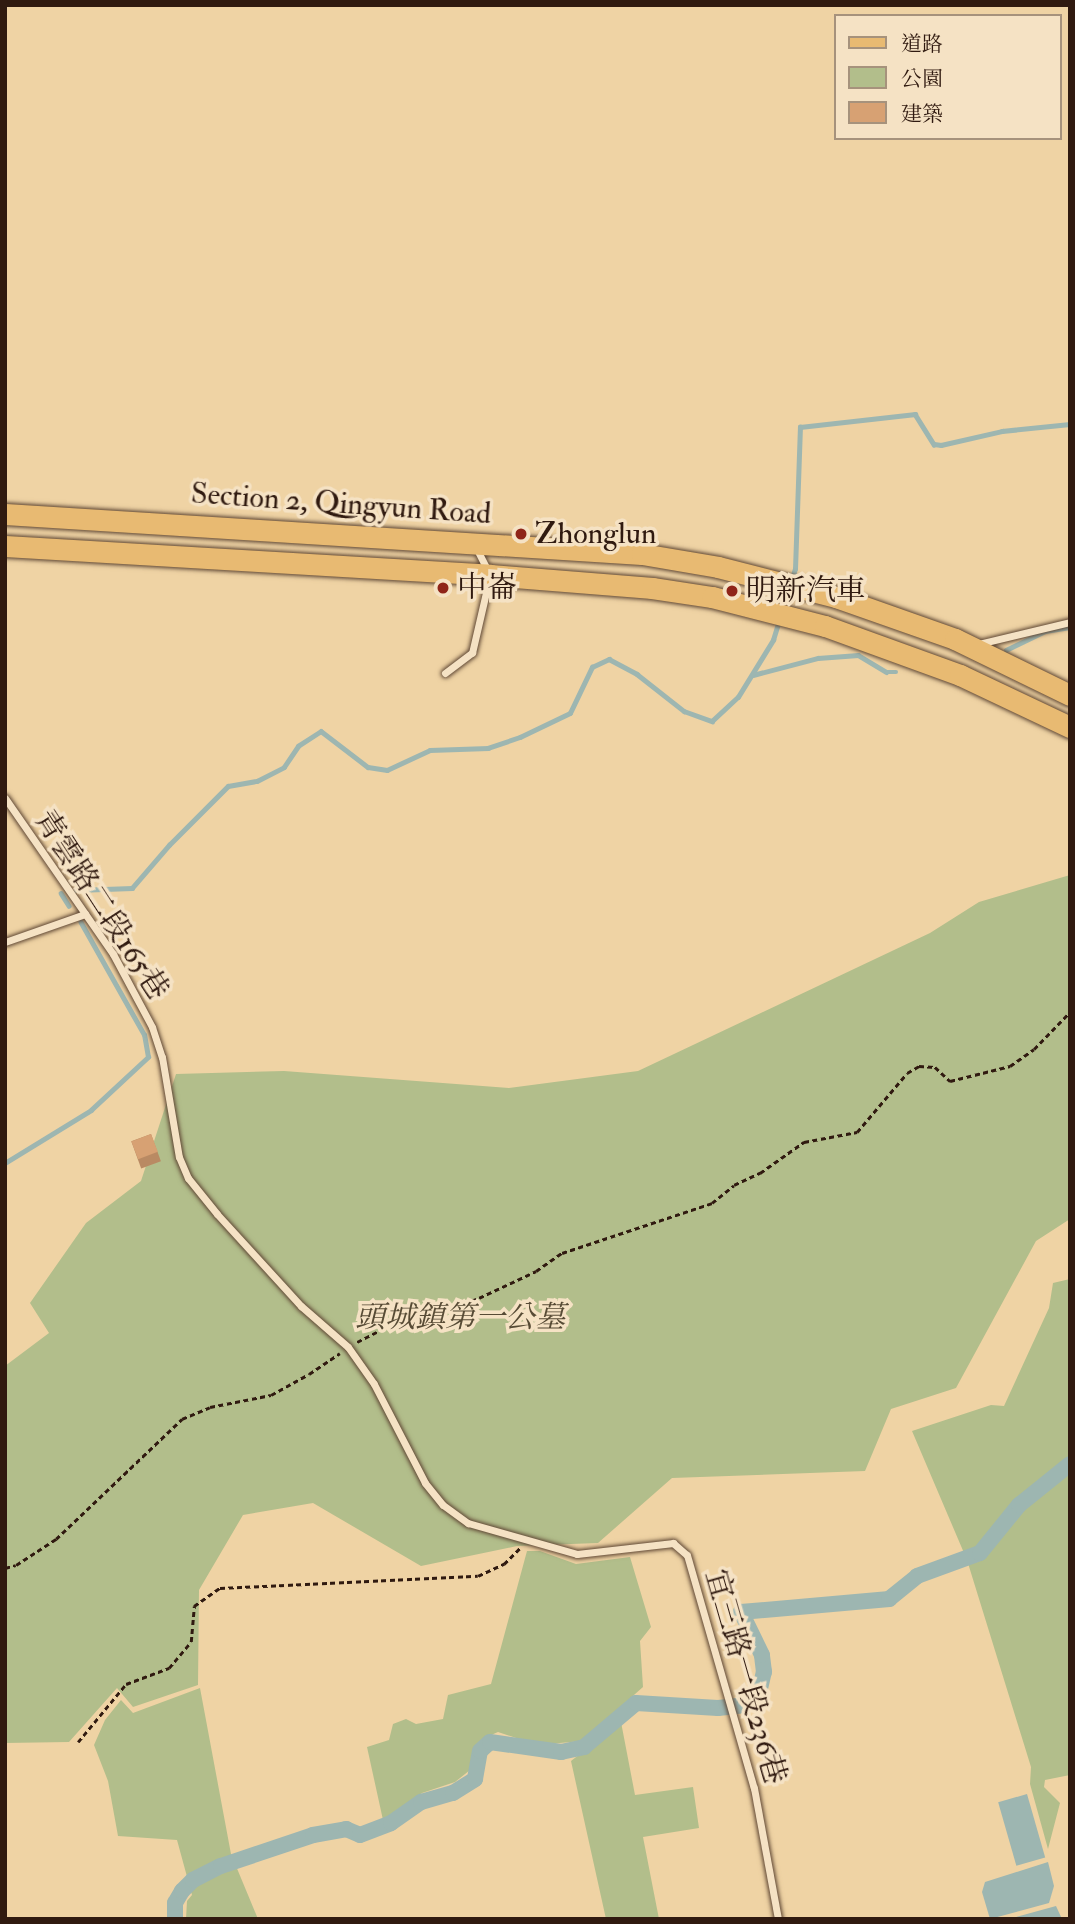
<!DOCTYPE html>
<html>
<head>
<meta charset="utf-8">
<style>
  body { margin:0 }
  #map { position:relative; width:1075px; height:1924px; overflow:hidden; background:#efd3a4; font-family:"IM FELL Double Pica","Noto Serif TC",serif }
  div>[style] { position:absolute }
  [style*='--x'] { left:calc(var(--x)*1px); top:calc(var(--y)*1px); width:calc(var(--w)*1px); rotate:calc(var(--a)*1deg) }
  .green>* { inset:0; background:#b2be8b }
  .water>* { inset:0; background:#9db6b1; transform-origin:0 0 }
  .stream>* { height:4.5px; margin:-2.25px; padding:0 2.25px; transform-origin:2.25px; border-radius:2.25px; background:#9db6b1 }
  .canal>* { height:16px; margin:-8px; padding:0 8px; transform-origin:8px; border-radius:8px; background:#9db6b1 }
  .path>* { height:2.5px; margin-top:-1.25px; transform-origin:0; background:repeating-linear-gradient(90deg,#301a10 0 5px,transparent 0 8.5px) }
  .roads { filter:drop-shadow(0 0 2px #604835) drop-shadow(0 0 2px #604835) }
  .service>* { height:7px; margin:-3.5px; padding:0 3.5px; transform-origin:3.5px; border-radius:3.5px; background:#f5e2c4 }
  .primary>* { height:21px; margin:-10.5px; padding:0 10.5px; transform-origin:10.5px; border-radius:10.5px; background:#e8ba72 }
  .wall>* { inset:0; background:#b98a63; transform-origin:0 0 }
  .building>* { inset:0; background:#d7a173; transform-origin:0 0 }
  .dots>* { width:19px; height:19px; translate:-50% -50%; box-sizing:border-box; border:4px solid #f5e2c4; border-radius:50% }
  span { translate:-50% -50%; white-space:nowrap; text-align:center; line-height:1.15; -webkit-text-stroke:7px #f5e2c4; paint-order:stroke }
  .street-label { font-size:30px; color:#301a10 }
  .poi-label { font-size:30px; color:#301a10 }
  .left { translate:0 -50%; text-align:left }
  .park-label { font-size:30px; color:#574b35; font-style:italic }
  .frame { position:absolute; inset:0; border:7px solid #301a10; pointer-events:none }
  .legend { position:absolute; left:834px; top:14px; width:228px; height:126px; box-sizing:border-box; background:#f5e2c4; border:2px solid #a6927c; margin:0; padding:9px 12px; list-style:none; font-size:21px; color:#301a10 }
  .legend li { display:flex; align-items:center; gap:14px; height:35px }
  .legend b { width:35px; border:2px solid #a6927c }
</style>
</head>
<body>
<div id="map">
  <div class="green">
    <div style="clip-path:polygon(1070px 875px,1070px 1219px,1036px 1241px,956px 1388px,891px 1409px,865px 1471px,672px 1478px,598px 1543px,517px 1546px,421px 1566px,313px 1503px,243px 1515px,199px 1590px,198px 1685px,133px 1707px,117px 1688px,69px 1742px,5px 1743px,5px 1366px,49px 1333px,30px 1303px,86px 1223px,141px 1181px,176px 1074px,284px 1071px,509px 1088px,638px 1071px,930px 933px,979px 902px)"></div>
    <div style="clip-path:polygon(1070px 1279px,1070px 1775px,1045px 1780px,1044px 1787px,1060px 1803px,1048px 1849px,1030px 1784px,1031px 1767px,967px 1560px,912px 1431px,991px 1405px,1004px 1406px,1049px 1308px,1053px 1283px)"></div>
    <div style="clip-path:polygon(527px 1551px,540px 1551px,576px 1564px,630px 1557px,651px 1627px,640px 1641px,643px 1687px,582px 1741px,537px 1745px,498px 1732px,482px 1739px,470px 1770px,455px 1782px,422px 1793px,383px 1820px,367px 1747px,389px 1740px,393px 1724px,406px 1719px,416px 1724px,443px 1719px,448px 1695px,491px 1684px)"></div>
    <div style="clip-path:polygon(200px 1688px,231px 1854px,258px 1919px,186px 1919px,187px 1901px,192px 1895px,177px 1840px,118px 1836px,108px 1781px,94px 1745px,105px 1720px,121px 1700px,133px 1713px)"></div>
    <div style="clip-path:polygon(621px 1722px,635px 1795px,693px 1787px,699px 1828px,643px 1837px,659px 1919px,606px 1919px,571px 1761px)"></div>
  </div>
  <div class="water">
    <div style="left:1027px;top:1794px;width:66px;height:30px;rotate:74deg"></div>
    <div style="clip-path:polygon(1048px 1862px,1054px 1886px,1049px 1903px,990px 1919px,982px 1892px,985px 1882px)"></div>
    <div style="clip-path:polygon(1056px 1906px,1062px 1919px,1009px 1919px)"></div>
  </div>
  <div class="stream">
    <div style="--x:792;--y:578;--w:9;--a:-72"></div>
    <div style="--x:795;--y:569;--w:142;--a:-88"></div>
    <div style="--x:800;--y:427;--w:116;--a:-6.4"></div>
    <div style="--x:915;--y:414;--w:36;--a:58"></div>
    <div style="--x:934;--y:444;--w:7;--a:8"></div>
    <div style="--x:941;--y:445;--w:63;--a:-12.9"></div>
    <div style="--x:1002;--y:431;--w:68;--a:-5.9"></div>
    <div style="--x:782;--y:608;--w:19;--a:-72"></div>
    <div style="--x:1006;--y:650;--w:43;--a:-26"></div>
    <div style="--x:1045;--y:631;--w:25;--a:-9"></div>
    <div style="--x:753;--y:675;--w:67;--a:-14.7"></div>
    <div style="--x:818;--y:658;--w:40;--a:-4.3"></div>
    <div style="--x:858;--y:655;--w:33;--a:31"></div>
    <div style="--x:886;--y:672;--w:10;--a:0"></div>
    <div style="--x:76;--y:890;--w:56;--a:-2"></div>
    <div style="--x:132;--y:888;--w:57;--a:-49.3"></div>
    <div style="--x:169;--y:845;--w:83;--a:-45"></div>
    <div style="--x:228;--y:786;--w:29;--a:-10"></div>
    <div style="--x:257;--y:781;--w:30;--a:-27"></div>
    <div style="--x:284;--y:767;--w:25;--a:-56"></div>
    <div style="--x:298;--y:746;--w:27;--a:-33"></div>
    <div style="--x:321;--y:731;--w:59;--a:37.5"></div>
    <div style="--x:368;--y:767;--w:19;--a:9"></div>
    <div style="--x:387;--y:770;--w:47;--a:-24.9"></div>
    <div style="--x:430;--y:750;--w:58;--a:-2"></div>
    <div style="--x:488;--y:748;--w:34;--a:-19"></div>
    <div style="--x:520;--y:737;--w:55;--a:-25.6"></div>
    <div style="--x:570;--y:713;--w:51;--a:-64.4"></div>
    <div style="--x:592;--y:667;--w:19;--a:-25"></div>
    <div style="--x:609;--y:659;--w:32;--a:28"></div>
    <div style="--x:637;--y:674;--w:60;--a:38.2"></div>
    <div style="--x:684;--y:711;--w:30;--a:20"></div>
    <div style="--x:712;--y:721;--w:35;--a:-43"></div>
    <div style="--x:738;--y:697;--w:67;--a:-58.4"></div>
    <div style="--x:773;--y:640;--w:21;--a:-73"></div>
    <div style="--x:61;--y:893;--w:15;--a:58"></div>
    <div style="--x:5;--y:1163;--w:101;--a:-31.6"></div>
    <div style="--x:91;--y:1110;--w:78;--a:-42.9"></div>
    <div style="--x:148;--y:1057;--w:22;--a:-100"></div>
    <div style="--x:144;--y:1035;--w:129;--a:-119.4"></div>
  </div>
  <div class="canal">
    <div style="--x:175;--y:1919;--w:16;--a:-90"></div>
    <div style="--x:175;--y:1903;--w:14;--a:-60"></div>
    <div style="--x:182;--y:1891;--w:16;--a:-45"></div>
    <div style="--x:193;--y:1880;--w:31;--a:-27"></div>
    <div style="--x:221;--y:1866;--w:97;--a:-18.6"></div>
    <div style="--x:313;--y:1835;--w:34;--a:-10"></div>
    <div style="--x:346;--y:1829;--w:15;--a:23"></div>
    <div style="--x:360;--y:1835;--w:33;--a:-21"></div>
    <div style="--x:391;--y:1823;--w:37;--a:-35"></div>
    <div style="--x:421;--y:1802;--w:33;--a:-16"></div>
    <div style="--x:453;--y:1793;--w:26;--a:-32"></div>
    <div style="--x:475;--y:1779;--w:28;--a:-80"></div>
    <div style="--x:480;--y:1751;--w:13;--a:-42"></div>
    <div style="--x:490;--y:1742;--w:72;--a:8"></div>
    <div style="--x:561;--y:1752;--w:24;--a:-12"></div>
    <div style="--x:584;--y:1747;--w:68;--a:-40.2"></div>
    <div style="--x:636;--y:1703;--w:82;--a:3.5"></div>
    <div style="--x:718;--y:1708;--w:28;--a:-6"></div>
    <div style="--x:746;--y:1705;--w:18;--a:-43"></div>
    <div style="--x:759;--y:1693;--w:22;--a:-77"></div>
    <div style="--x:764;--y:1672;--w:17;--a:-97"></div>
    <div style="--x:762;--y:1655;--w:48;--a:-116"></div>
    <div style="--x:741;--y:1612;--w:149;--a:-5"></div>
    <div style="--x:889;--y:1599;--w:36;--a:-39"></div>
    <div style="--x:917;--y:1576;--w:67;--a:-20.1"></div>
    <div style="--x:980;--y:1553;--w:62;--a:-50.9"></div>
    <div style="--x:1019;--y:1505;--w:65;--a:-38.8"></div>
  </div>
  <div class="path">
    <div style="--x:357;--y:1342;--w:51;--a:-27.1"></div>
    <div style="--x:402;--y:1319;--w:38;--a:-11"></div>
    <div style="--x:439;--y:1312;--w:42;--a:-19.3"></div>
    <div style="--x:479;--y:1298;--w:63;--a:-25.3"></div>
    <div style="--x:536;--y:1271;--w:32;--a:-35"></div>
    <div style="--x:562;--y:1253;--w:158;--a:-18.4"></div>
    <div style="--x:712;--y:1203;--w:28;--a:-39"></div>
    <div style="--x:734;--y:1185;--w:29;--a:-25"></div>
    <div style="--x:760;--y:1173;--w:54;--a:-35.2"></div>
    <div style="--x:804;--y:1142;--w:54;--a:-10.7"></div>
    <div style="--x:857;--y:1132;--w:77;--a:-49.7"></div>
    <div style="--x:907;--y:1073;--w:14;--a:-30"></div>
    <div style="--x:919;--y:1066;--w:16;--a:4"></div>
    <div style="--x:935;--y:1067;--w:21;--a:43"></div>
    <div style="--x:950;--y:1081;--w:62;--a:-14"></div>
    <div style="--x:1010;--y:1066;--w:29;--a:-35"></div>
    <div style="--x:1034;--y:1049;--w:52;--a:-45.8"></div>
    <div style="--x:5;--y:1568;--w:11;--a:-15"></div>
    <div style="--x:16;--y:1565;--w:48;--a:-33"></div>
    <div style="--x:56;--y:1539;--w:174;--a:-43.6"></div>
    <div style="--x:182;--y:1419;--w:30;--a:-23"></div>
    <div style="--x:210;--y:1407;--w:62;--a:-11.1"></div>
    <div style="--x:271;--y:1395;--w:43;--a:-28.9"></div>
    <div style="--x:309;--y:1374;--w:37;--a:-34"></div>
    <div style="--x:78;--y:1742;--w:75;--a:-50.4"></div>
    <div style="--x:126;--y:1684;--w:46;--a:-20.4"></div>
    <div style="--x:169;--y:1668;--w:34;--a:-50"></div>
    <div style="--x:191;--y:1642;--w:36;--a:-85"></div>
    <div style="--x:194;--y:1606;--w:32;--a:-35"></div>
    <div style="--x:220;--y:1588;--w:258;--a:-2.7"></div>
    <div style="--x:478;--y:1576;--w:29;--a:-25"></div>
    <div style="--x:504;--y:1564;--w:23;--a:-45"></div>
  </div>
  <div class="roads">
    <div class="service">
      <div style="--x:978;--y:644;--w:95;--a:-13.4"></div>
      <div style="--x:445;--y:673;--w:34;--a:-37"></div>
      <div style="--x:472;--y:653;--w:80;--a:-77"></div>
      <div style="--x:490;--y:575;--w:31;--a:-117"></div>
      <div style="--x:5;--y:798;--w:190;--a:55.3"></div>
      <div style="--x:113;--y:954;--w:83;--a:61.9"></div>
      <div style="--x:152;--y:1027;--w:32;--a:72"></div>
      <div style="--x:162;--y:1057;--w:101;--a:80.4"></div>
      <div style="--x:179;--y:1157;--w:23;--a:67"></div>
      <div style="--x:188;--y:1178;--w:46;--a:51.1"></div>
      <div style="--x:217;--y:1214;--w:125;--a:47.6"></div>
      <div style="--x:301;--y:1306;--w:62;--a:41.1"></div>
      <div style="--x:348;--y:1347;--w:45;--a:54.9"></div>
      <div style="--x:374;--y:1384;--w:111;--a:62.7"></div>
      <div style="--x:425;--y:1483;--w:28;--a:51"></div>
      <div style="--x:443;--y:1505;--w:31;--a:36"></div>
      <div style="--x:468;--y:1523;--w:113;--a:15.9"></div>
      <div style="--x:577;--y:1554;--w:97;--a:-6.5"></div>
      <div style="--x:673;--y:1543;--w:18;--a:41"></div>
      <div style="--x:687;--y:1555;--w:242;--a:74"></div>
      <div style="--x:754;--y:1788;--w:133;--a:79.6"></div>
      <div style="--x:5;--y:942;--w:85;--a:-19.3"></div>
    </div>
    <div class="primary">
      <div style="--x:5;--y:514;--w:638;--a:3.59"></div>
      <div style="--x:642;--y:554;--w:77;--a:9.7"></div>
      <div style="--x:718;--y:567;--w:122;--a:14.3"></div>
      <div style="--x:836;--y:597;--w:126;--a:19.4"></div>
      <div style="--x:955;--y:639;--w:128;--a:26"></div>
      <div style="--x:5;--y:546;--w:486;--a:3.4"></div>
      <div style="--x:490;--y:575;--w:163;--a:4.6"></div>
      <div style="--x:652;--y:588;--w:61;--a:8.5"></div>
      <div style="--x:712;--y:597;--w:117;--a:14.4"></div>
      <div style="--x:825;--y:626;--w:144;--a:19.9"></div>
      <div style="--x:960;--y:675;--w:122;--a:25.3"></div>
    </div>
  </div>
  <div class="wall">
    <div style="left:151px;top:1134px;width:29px;height:21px;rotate:70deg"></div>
  </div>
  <div class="building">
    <div style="left:151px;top:1134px;width:19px;height:21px;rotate:69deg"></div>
  </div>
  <div class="dots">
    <div style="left:521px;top:534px;background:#8f2418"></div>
    <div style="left:443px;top:588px;background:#8f2418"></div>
    <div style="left:732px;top:591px;background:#8f2418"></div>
  </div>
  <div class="street-label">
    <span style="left:341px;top:504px;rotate:4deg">Section 2, Qingyun Road</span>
    <span style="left:101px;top:905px;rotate:57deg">青雲路二段165巷</span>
    <span style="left:745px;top:1677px;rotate:74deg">宜三路一段236巷</span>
  </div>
  <div class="poi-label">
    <span class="left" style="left:535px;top:534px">Zhonglun</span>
    <span class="left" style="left:457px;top:588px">中崙</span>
    <span class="left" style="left:746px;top:591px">明新汽車</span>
  </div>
  <div class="park-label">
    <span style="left:460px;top:1318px">頭城鎮第一公墓</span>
  </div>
  <div class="frame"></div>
  <ul class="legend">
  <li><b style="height:9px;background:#e8ba72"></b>道路</li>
  <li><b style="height:19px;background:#b2be8b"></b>公園</li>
  <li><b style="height:19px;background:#d7a173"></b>建築</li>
  </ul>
</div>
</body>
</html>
